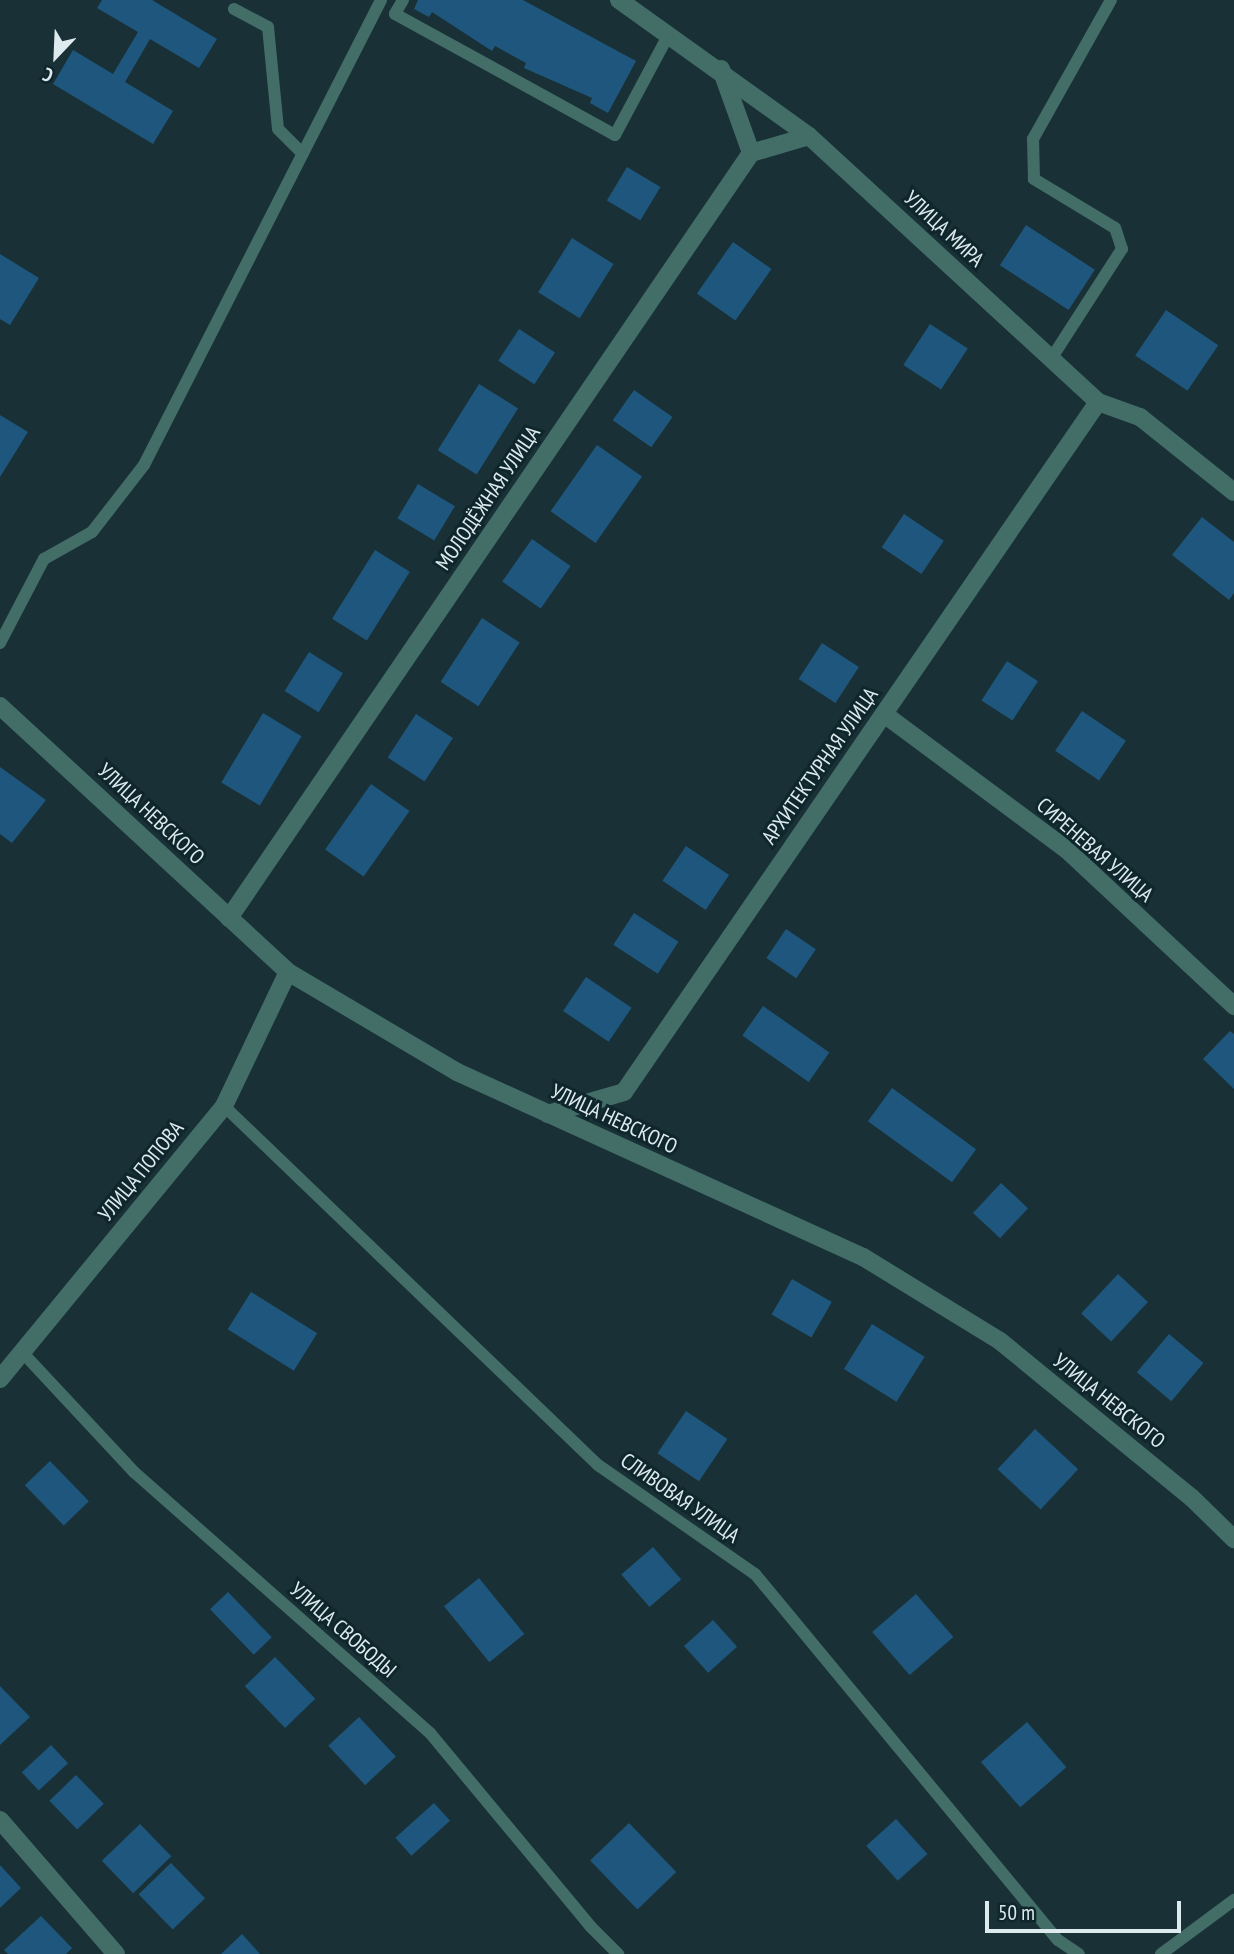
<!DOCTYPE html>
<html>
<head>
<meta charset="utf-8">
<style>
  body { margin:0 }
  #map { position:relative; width:1234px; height:1954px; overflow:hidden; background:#193136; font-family:"PT Sans Narrow",sans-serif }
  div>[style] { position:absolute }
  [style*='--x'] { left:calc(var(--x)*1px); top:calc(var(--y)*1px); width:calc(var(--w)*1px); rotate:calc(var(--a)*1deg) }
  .building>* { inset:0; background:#1e567d; transform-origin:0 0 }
  .lane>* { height:12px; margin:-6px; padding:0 6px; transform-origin:6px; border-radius:6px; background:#436e68 }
  .street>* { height:18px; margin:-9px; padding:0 9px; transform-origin:9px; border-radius:9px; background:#436e68 }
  span { translate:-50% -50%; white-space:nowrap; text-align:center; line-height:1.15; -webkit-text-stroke:6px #0f272c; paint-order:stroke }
  .street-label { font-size:21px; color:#ddebee }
  .north { position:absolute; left:21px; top:21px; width:70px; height:70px; -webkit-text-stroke:5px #0f272c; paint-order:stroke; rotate:203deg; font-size:19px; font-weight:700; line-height:28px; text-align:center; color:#ddebee }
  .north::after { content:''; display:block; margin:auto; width:24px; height:32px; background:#ddebee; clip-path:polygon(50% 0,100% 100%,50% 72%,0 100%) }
  .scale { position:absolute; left:985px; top:1901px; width:196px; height:32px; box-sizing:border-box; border:4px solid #ddebee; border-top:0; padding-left:9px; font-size:21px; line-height:24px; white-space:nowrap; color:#ddebee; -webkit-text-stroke:5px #0f272c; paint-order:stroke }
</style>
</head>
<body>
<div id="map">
  <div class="building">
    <div style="clip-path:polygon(102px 0,152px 0,217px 39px,199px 68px,150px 39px,125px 82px,173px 111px,153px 144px,53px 84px,73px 50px,113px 74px,138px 32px,97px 8px)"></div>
    <div style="clip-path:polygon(418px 0,523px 0,636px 61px,608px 113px,590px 103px,592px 98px,524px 68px,526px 63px,495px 46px,492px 51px,432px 12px,429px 17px,414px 9px)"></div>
    <div style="left:627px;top:167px;width:39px;height:39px;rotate:31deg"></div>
    <div style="left:1026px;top:225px;width:82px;height:48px;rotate:33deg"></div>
    <div style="left:572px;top:238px;width:49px;height:64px;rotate:32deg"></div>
    <div style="left:733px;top:242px;width:47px;height:63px;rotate:35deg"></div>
    <div style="clip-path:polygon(0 254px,39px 278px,10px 325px,0 319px)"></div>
    <div style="left:1166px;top:310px;width:63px;height:55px;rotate:34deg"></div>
    <div style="left:930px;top:324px;width:45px;height:49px;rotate:33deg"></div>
    <div style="left:519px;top:329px;width:43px;height:38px;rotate:33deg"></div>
    <div style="left:479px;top:384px;width:46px;height:78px;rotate:32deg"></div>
    <div style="left:634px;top:390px;width:47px;height:37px;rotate:35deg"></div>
    <div style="clip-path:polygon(0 415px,28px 432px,0 477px)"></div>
    <div style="left:597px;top:445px;width:55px;height:81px;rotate:35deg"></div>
    <div style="left:418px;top:484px;width:43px;height:40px;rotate:31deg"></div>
    <div style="left:904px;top:514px;width:48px;height:40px;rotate:34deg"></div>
    <div style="clip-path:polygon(1202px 517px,1234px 542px,1234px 593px,1229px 600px,1172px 555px)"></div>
    <div style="left:532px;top:539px;width:47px;height:52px;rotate:35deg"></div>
    <div style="left:375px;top:550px;width:41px;height:81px;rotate:32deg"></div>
    <div style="left:482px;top:618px;width:45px;height:76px;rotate:33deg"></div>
    <div style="left:822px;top:643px;width:44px;height:43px;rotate:33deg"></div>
    <div style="left:309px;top:652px;width:40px;height:46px;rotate:32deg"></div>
    <div style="left:1007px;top:661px;width:37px;height:47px;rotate:33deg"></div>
    <div style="left:1082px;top:711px;width:53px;height:48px;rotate:34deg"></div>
    <div style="left:263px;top:713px;width:45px;height:81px;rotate:31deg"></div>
    <div style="left:416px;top:714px;width:44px;height:52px;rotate:33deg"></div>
    <div style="clip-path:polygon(0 767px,46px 800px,12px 843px,0 834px)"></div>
    <div style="left:371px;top:784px;width:47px;height:80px;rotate:35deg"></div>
    <div style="left:686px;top:846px;width:52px;height:42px;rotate:34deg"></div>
    <div style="left:634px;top:913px;width:53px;height:38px;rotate:33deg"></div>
    <div style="left:786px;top:929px;width:36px;height:35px;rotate:34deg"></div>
    <div style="left:586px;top:977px;width:55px;height:41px;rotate:34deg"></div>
    <div style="left:763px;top:1006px;width:81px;height:36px;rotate:35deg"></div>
    <div style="clip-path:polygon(1230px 1031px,1234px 1034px,1234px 1089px,1203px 1059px)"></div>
    <div style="left:892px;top:1088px;width:104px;height:41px;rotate:36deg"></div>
    <div style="left:1001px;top:1183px;width:37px;height:41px;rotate:43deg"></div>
    <div style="left:1118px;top:1274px;width:41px;height:54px;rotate:43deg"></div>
    <div style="left:792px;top:1279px;width:46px;height:41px;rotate:30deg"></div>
    <div style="left:251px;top:1292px;width:78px;height:44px;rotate:32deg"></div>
    <div style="left:872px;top:1324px;width:62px;height:53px;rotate:32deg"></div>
    <div style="left:1169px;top:1334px;width:45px;height:50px;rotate:40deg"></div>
    <div style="left:686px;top:1411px;width:50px;height:51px;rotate:34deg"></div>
    <div style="left:1035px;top:1429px;width:59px;height:55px;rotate:43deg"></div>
    <div style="left:50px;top:1461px;width:56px;height:35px;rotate:46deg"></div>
    <div style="left:653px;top:1547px;width:43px;height:42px;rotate:49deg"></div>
    <div style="left:479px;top:1578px;width:72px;height:45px;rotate:51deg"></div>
    <div style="left:228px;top:1592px;width:63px;height:25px;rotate:46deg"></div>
    <div style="left:916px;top:1594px;width:57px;height:58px;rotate:49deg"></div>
    <div style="left:713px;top:1620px;width:36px;height:39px;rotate:48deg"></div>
    <div style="left:275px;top:1657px;width:58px;height:42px;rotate:46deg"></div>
    <div style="clip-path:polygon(0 1686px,30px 1717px,0 1745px)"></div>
    <div style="left:359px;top:1717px;width:54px;height:42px;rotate:47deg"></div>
    <div style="left:1027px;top:1722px;width:60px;height:61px;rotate:49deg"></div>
    <div style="left:51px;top:1745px;width:25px;height:40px;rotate:47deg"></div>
    <div style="left:76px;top:1775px;width:40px;height:37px;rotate:46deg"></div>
    <div style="left:434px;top:1803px;width:24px;height:52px;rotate:48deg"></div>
    <div style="left:896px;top:1819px;width:47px;height:40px;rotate:48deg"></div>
    <div style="left:629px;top:1823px;width:68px;height:54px;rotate:46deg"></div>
    <div style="left:140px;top:1824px;width:45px;height:53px;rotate:46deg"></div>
    <div style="left:171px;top:1863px;width:49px;height:45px;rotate:46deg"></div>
    <div style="clip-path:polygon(0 1865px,21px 1888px,0 1908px)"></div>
    <div style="clip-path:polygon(41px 1916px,72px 1948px,66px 1954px,8px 1954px,4px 1950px)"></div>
    <div style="clip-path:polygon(242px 1934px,260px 1954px,221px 1954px)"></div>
  </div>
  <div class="lane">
    <div style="--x:403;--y:0;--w:16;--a:120"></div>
    <div style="--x:395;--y:14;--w:251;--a:28.8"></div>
    <div style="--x:615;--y:135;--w:115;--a:-61.9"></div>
    <div style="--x:234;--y:9;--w:38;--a:28"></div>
    <div style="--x:268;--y:27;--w:102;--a:84.4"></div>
    <div style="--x:278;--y:129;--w:35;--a:45"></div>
    <div style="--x:1051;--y:359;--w:131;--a:-57.2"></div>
    <div style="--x:1122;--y:249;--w:22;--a:-108"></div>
    <div style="--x:1115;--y:228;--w:95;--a:-148.8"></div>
    <div style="--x:1034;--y:179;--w:40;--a:-91.4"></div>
    <div style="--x:1033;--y:139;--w:159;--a:-60.7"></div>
    <div style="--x:0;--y:643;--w:95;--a:-62.4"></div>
    <div style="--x:44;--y:559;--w:55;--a:-29.4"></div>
    <div style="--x:92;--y:532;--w:85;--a:-52.2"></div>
    <div style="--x:144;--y:465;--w:522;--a:-62.99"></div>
    <div style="--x:224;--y:1106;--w:518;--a:43.83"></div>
    <div style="--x:598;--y:1465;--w:191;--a:34.8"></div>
    <div style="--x:755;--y:1574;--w:475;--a:50.4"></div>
    <div style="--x:1058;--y:1940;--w:25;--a:34"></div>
    <div style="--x:23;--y:1353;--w:163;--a:47"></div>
    <div style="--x:134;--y:1472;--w:395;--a:41.4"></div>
    <div style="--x:430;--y:1733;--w:251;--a:50.3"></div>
    <div style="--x:590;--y:1926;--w:40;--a:45"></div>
    <div style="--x:1161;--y:1954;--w:91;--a:-36.5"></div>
  </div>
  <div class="street">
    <div style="--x:619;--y:0;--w:234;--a:35.6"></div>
    <div style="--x:809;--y:136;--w:393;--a:42.6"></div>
    <div style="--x:1098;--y:402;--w:45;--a:19.7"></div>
    <div style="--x:1140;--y:417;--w:120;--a:38.6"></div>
    <div style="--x:721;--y:69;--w:89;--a:70.3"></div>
    <div style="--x:0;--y:706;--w:392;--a:42.7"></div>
    <div style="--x:288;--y:972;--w:196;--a:30.6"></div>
    <div style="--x:457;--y:1072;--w:446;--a:24.5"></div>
    <div style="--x:863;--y:1257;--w:161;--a:31.5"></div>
    <div style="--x:1000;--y:1341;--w:248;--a:39.3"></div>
    <div style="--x:1192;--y:1498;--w:59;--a:44.3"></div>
    <div style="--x:884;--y:714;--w:228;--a:36.6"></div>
    <div style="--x:1067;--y:850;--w:229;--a:43"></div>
    <div style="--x:229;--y:918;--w:926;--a:-55.69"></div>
    <div style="--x:751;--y:153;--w:60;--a:-16.3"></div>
    <div style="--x:548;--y:1114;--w:79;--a:-16.1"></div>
    <div style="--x:624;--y:1092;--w:837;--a:-55.51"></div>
    <div style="--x:0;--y:1379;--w:353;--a:-50.6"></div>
    <div style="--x:224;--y:1106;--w:148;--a:-64.5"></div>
    <div style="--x:0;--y:1820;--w:177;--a:49.1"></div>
  </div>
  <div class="street-label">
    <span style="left:944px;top:229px;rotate:43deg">УЛИЦА МИРА</span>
    <span style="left:488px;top:498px;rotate:-56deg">МОЛОДЁЖНАЯ УЛИЦА</span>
    <span style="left:820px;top:766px;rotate:-55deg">АРХИТЕКТУРНАЯ УЛИЦА</span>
    <span style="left:151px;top:814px;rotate:43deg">УЛИЦА НЕВСКОГО</span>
    <span style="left:1095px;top:850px;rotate:41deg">СИРЕНЕВАЯ УЛИЦА</span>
    <span style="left:614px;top:1119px;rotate:25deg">УЛИЦА НЕВСКОГО</span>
    <span style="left:141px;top:1171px;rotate:-51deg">УЛИЦА ПОПОВА</span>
    <span style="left:1109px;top:1401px;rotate:39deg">УЛИЦА НЕВСКОГО</span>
    <span style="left:680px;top:1498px;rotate:35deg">СЛИВОВАЯ УЛИЦА</span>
    <span style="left:343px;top:1630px;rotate:41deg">УЛИЦА СВОБОДЫ</span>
  </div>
  <div class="north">С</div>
  <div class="scale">50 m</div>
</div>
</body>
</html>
